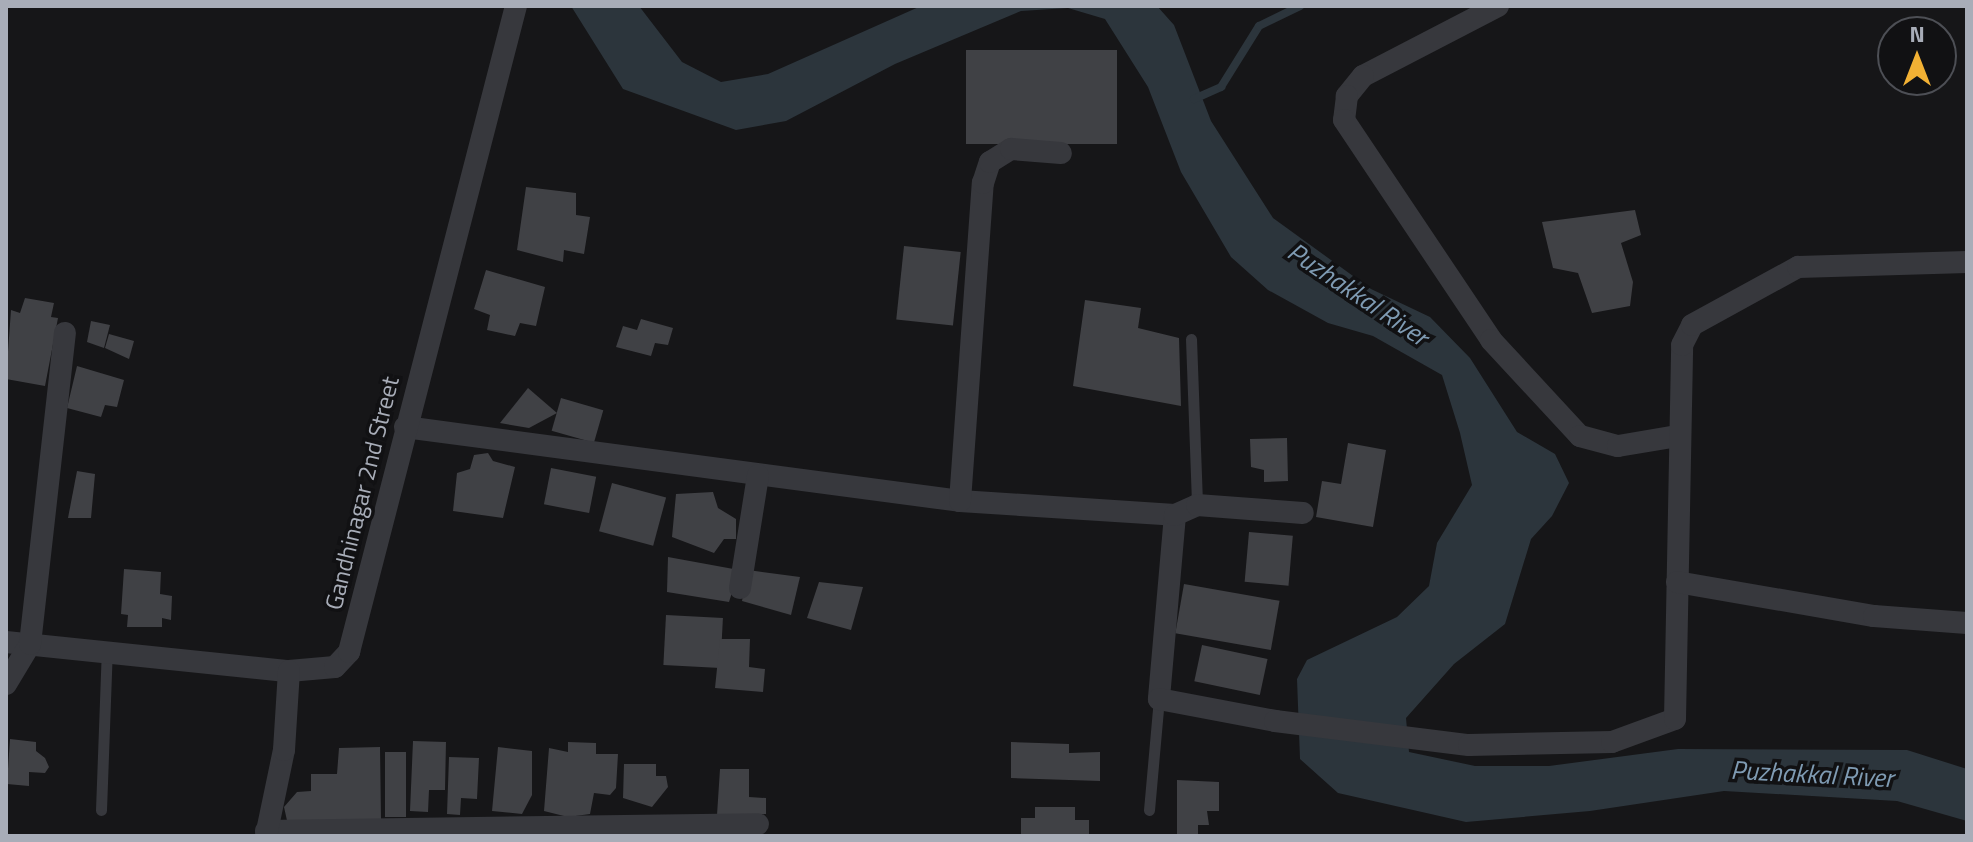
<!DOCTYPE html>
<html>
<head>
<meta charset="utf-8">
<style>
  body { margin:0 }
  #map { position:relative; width:1973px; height:842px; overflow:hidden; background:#161618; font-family:"Titillium Web",sans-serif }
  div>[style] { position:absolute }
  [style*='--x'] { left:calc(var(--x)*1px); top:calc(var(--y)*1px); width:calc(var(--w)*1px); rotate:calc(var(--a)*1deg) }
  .water>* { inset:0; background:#2c353c }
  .stream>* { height:8px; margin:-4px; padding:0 4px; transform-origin:4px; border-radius:4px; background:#2c353c }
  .building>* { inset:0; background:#404145; transform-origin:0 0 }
  .lane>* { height:11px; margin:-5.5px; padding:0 5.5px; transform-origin:5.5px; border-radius:5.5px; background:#37383d }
  .street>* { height:22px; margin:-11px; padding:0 11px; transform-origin:11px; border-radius:11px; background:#37383d }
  span { translate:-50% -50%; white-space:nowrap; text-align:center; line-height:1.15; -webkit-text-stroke:7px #111113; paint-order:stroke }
  .street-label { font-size:24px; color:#a8adb8 }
  .water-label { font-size:26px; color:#7f9bb3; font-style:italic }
  .frame { position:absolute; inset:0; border:8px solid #a8adb8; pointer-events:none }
  .north { position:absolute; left:1877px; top:16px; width:80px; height:80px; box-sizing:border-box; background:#111113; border:2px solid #4d4f55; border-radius:50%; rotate:0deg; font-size:22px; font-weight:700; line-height:32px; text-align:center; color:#a8adb8 }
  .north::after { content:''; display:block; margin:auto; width:28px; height:36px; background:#f2b134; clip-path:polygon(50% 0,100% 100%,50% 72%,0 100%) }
</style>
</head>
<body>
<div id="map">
  <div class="water">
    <div style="clip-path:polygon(571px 6px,639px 6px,682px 62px,721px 82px,768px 74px,921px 6px,1157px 6px,1174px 25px,1211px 121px,1273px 218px,1371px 289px,1430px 317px,1470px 358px,1517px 432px,1555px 454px,1569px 483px,1552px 516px,1531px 539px,1505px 624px,1454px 664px,1406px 718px,1409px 752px,1475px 766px,1549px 766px,1678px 749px,1907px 750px,1967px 769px,1967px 821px,1897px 801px,1724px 791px,1590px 811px,1466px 822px,1338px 793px,1300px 759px,1297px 679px,1307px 660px,1397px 617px,1429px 586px,1437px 543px,1472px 485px,1460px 433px,1442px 375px,1373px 336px,1328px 323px,1268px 290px,1231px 257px,1181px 172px,1148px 87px,1105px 19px,1068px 8px,1021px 11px,895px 64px,786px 121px,736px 130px,623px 89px)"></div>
  </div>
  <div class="stream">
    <div style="--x:1194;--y:99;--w:30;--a:-24"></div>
    <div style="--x:1221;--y:87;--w:72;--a:-58.1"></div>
    <div style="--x:1259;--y:26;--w:46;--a:-26"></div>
  </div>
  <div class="building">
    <div style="left:966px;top:50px;width:151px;height:94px"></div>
    <div style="clip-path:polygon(526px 187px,576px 193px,576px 215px,590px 217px,584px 254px,564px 250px,563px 262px,517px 250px)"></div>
    <div style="clip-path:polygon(1635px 210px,1641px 235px,1621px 243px,1633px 282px,1630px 306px,1592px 313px,1578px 273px,1553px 268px,1542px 222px)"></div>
    <div style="left:904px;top:246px;width:57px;height:74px;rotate:6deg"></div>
    <div style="clip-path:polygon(486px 270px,545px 287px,536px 326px,520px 323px,515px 336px,487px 330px,490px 315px,474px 309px)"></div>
    <div style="clip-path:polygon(25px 298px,54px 303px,51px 317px,58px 318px,45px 386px,6px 379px,11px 310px,20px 313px)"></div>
    <div style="clip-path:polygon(1085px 300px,1141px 308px,1138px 328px,1179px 338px,1181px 406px,1073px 386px)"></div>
    <div style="clip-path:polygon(641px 319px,673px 328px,668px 345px,655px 343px,651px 356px,616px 347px,623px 326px,637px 330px)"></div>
    <div style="clip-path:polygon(91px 321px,110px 325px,104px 348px,87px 342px)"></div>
    <div style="clip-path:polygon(109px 334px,134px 341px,129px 359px,105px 348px)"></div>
    <div style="clip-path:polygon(77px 366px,124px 380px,117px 407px,105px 405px,101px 417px,67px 408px)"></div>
    <div style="clip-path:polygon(528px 388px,557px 413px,529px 428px,500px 423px)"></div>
    <div style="left:561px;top:398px;width:44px;height:34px;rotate:16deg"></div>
    <div style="clip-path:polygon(1287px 438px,1288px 481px,1264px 482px,1264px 470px,1251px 467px,1250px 439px)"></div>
    <div style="clip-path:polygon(1348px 443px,1386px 450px,1373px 527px,1316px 517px,1322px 481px,1341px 484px)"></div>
    <div style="clip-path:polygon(488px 453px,493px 461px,515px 467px,503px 518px,453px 511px,457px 473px,470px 469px,474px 455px)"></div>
    <div style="left:551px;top:468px;width:46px;height:37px;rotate:11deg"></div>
    <div style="clip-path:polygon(77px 471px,95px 474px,91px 518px,68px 518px)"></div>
    <div style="left:612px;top:483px;width:56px;height:50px;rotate:15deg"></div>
    <div style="clip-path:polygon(713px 492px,718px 508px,736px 519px,736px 539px,724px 539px,714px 553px,672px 537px,676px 494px)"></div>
    <div style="left:1249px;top:532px;width:44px;height:50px;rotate:5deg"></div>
    <div style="clip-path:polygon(668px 557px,739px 570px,729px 602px,667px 592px)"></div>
    <div style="clip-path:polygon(124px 569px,161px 572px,160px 594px,172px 596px,171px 620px,162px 618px,162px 627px,127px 627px,128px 615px,121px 614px)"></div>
    <div style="clip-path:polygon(748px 570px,800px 577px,791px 615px,742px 601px)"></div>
    <div style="clip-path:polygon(819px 582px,863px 587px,851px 630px,807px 618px)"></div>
    <div style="left:1184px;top:584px;width:97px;height:50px;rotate:10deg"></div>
    <div style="left:666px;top:615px;width:57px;height:50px;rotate:3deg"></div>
    <div style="clip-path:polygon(720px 639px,750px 639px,749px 667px,765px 669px,763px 692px,715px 688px)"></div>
    <div style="left:1202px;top:645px;width:67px;height:37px;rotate:12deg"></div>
    <div style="clip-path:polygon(10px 739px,36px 742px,36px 751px,45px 758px,49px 767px,45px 773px,29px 772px,29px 786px,7px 784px)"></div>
    <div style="clip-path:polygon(413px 741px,446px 742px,445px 790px,429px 790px,428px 812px,410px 811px)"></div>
    <div style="clip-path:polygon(568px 742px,596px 743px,596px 754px,618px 754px,616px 788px,610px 795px,594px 793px,590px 814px,568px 817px,544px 811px,549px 748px,568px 752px)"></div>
    <div style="clip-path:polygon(1011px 742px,1069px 744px,1069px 753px,1100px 752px,1100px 781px,1011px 778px)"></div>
    <div style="clip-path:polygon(380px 747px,381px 819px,288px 825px,284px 807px,297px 792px,311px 791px,311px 774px,337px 774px,339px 748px)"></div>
    <div style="clip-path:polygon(498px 747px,532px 751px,532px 795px,522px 814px,492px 811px)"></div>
    <div style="left:385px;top:752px;width:21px;height:65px"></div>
    <div style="clip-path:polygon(449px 757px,479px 758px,477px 799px,461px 798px,460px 815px,447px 814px)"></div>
    <div style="clip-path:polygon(624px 764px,656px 764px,656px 776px,666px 776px,668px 787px,652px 807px,623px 798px)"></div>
    <div style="clip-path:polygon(720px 769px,749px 769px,749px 797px,766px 798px,766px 814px,717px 815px)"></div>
    <div style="clip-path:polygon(1177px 780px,1219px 782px,1219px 811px,1207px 811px,1209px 825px,1198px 825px,1198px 836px,1177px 834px)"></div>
    <div style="clip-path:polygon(1035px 807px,1075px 807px,1075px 820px,1089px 820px,1089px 836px,1021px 836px,1021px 818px,1035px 818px)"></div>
  </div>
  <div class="lane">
    <div style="--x:1191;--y:339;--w:166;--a:87.9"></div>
    <div style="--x:101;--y:810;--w:160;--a:-87.9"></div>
    <div style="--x:1149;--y:810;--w:111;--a:-84.9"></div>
  </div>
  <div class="street">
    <div style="--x:1498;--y:6;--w:152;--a:152.6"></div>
    <div style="--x:1363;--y:76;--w:26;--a:129"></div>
    <div style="--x:1347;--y:96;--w:24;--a:97"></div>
    <div style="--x:1344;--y:120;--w:265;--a:56.2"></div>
    <div style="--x:1491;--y:340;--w:131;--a:47.2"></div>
    <div style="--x:1580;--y:436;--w:39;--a:15"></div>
    <div style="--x:1618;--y:446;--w:61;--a:-9.5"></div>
    <div style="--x:405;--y:427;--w:560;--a:7.59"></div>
    <div style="--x:960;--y:501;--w:215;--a:3.7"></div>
    <div style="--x:1175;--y:515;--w:185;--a:95"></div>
    <div style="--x:1159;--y:699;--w:118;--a:10.7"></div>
    <div style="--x:1275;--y:721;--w:195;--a:7.1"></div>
    <div style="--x:1469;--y:745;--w:143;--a:-1.2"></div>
    <div style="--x:1612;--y:742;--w:67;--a:-20.1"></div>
    <div style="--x:1675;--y:719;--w:374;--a:-88.9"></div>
    <div style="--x:1682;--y:345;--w:22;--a:-63"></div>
    <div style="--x:1692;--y:325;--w:121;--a:-28.7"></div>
    <div style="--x:1798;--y:267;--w:169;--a:-1.7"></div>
    <div style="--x:960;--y:501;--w:319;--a:-85.9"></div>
    <div style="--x:983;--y:183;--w:22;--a:-72"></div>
    <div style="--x:990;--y:162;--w:25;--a:-32"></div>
    <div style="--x:1011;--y:149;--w:50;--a:4.6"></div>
    <div style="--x:1175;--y:515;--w:24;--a:-24"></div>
    <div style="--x:1197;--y:505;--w:106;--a:4.3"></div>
    <div style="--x:1677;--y:582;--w:200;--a:9.8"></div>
    <div style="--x:1874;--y:616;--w:93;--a:4.3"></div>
    <div style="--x:740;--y:588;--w:114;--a:-80.9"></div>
    <div style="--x:6;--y:642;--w:284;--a:5.9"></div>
    <div style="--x:289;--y:671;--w:46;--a:-5"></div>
    <div style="--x:335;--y:667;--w:21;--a:-47"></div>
    <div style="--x:349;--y:652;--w:667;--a:-75.51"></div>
    <div style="--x:6;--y:684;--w:47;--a:-59"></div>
    <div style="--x:30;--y:644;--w:313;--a:-83.6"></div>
    <div style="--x:266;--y:831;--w:492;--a:-0.8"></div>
    <div style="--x:266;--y:836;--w:88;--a:-78.2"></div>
    <div style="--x:284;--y:750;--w:79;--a:-86.4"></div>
  </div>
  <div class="street-label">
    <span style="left:362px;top:493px;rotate:-76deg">Gandhinagar 2nd Street</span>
  </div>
  <div class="water-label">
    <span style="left:1358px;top:294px;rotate:34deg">Puzhakkal River</span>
    <span style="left:1812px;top:774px;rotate:3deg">Puzhakkal River</span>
  </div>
  <div class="frame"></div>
  <div class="north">N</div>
</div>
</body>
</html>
